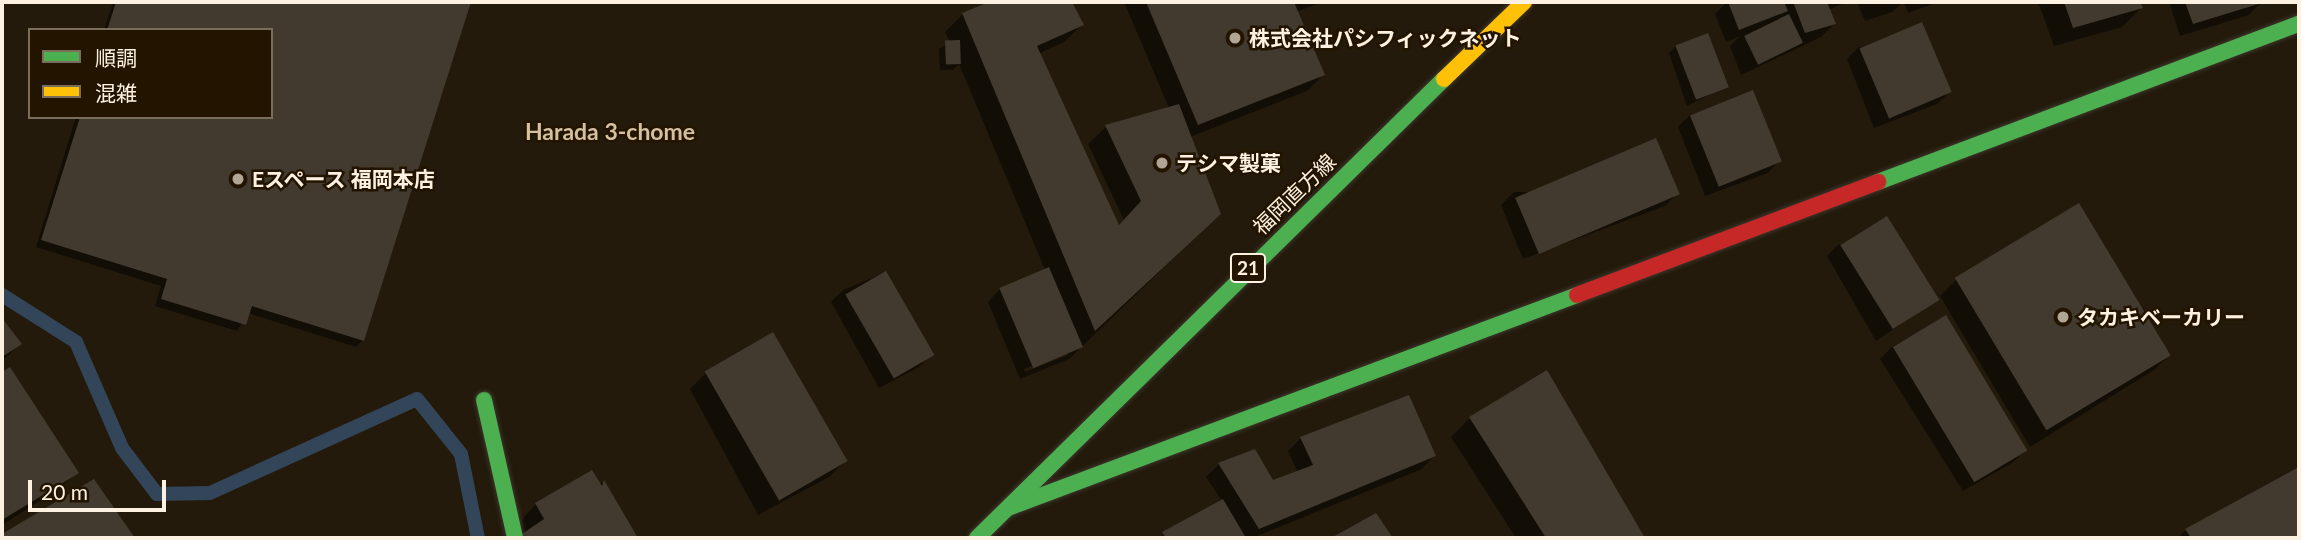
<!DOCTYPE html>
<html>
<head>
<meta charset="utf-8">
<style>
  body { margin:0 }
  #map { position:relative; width:2301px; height:540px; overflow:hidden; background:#231a0b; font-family:Lato,"Noto Sans JP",sans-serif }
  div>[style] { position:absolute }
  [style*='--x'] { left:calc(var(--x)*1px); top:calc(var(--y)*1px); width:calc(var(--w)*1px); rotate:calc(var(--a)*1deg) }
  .shadow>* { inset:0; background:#0007 }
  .stream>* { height:14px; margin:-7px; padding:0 7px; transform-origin:7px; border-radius:7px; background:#334559 }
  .building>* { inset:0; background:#423a2e; transform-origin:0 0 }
  .roads { filter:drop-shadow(0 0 2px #3c352b) drop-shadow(0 0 2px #3c352b) }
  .fast>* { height:16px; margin:-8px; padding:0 8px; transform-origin:8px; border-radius:8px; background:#4caf50 }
  .slow>* { height:16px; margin:-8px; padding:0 8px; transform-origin:8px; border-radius:8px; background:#ffc107 }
  .jam>* { height:16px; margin:-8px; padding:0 8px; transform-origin:8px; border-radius:8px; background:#c62828 }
  .dots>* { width:19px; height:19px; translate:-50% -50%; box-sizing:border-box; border:4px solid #231400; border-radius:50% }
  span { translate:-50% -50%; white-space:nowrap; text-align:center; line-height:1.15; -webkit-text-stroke:5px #231400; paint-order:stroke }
  .shield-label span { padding:2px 5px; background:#231400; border:2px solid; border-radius:5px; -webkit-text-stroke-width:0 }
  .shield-label { font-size:19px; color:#fdf2e1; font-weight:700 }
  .poi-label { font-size:21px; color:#fdf2e1; font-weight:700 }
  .left { translate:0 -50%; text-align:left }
  .street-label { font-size:21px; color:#fdf2e1 }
  .neighbourhood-label { font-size:23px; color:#d5c0a0; font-weight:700 }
  .frame { position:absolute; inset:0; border:4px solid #fdf2e1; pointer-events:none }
  .legend { position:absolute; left:28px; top:28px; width:245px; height:91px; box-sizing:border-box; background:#231400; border:2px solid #7a6d5a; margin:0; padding:9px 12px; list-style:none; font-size:21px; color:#fdf2e1 }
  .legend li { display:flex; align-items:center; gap:14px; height:35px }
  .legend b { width:35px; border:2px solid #7a6d5a }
  .scale { position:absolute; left:28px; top:480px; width:138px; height:32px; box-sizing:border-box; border:4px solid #fdf2e1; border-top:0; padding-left:9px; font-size:21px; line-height:24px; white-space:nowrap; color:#fdf2e1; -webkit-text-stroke:5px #231400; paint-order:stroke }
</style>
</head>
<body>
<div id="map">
  <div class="shadow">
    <div style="clip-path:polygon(113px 2px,469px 2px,363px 340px,356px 347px,248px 313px,237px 331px,155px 306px,161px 286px,36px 247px,76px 117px,271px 117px,271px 30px,104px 30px)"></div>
    <div style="clip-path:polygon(evenodd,994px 2px,1070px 2px,1082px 25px,1064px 42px,1038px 54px,1118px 227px,1124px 220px,1088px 144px,1106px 127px,1169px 108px,1124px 2px,1322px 2px,1296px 12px,1323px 75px,1307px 91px,1190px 137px,1202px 231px,1069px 359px,1020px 379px,988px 302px,1000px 289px,1045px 270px,959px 64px,953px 70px,940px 70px,939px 49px,950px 42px,945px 32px,963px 14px,994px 2px,1068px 351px,1068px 355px,1025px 372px,1024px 369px,1068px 351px)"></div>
    <div style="clip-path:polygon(1727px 2px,1847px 2px,1828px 10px,1834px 24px,1821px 37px,1741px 75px,1730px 46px,1740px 36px,1726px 42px,1715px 14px)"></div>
    <div style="clip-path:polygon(1857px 2px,1903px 2px,1892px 12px,1865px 21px)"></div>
    <div style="clip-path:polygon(1904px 2px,1938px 2px,1908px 13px)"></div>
    <div style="clip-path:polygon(2038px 2px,2138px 2px,2141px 8px,2122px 27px,2054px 46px)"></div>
    <div style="clip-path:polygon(2169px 2px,2261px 2px,2249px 15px,2180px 36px)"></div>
    <div style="clip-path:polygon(1676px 46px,1727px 86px,1687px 106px,1669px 53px)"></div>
    <div style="clip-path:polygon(1859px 47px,1950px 92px,1937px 104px,1874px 128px,1847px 59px)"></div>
    <div style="clip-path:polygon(1690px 115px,1780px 160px,1768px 173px,1705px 196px,1678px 127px)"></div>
    <div style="clip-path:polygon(1514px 192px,1678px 193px,1665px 206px,1523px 259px,1501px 205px)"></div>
    <div style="clip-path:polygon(1839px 244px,1938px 299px,1876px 341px,1827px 256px)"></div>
    <div style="clip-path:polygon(885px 273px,931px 355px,919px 367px,879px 388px,831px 302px,843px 290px)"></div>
    <div style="clip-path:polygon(1956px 280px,2170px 355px,2154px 370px,2030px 447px,1940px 296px)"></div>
    <div style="clip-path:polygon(1945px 317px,2025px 451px,2012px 463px,1963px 491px,1880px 359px,1893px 346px)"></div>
    <div style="clip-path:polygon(2px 320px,20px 344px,2px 361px)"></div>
    <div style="clip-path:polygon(9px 369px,76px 472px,60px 488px,2px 525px,2px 374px)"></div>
    <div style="clip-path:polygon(1547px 372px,1643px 538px,1516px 538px,1451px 437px,1470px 418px)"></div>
    <div style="clip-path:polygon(706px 373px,845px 461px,829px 477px,758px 515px,690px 389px)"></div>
    <div style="clip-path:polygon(1408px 397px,1434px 456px,1422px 469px,1252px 538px,1158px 538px,1222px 501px,1206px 477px,1219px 464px,1254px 451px,1272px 482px,1298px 473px,1288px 451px,1300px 439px)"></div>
    <div style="clip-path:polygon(2299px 469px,2299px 538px,2178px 538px,2186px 530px)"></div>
    <div style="clip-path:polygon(94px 481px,133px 538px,2px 538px,2px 537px)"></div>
    <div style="clip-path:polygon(603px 483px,636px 538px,514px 538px,524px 517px,536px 504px)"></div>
  </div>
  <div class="stream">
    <div style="--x:2;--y:295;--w:88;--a:32.4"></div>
    <div style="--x:76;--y:342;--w:116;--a:66.5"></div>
    <div style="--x:122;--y:448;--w:58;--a:52.7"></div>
    <div style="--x:157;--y:494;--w:53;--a:-1.1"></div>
    <div style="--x:210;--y:493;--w:227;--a:-24.4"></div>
    <div style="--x:417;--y:399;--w:70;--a:51.3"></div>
    <div style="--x:461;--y:454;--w:86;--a:78.6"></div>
  </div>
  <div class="building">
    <div style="clip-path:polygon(116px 2px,471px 2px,364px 341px,252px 306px,246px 325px,161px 299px,167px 279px,41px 240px,80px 117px,271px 117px,271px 30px,107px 30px)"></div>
    <div style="clip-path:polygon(989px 2px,1072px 2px,1084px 25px,1037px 46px,1119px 225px,1141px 201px,1105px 125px,1179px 104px,1221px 214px,1095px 331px,962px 13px)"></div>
    <div style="clip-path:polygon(1146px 2px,1294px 2px,1325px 75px,1198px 125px)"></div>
    <div style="clip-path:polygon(1728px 2px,1784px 2px,1788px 11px,1739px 30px)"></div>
    <div style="clip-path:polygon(1793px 2px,1827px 2px,1836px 24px,1805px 33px)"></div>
    <div style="clip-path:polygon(2064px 2px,2140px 2px,2143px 8px,2073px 28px)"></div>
    <div style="clip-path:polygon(2185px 2px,2265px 2px,2193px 24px)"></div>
    <div style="left:1789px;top:14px;width:32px;height:50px;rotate:64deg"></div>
    <div style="left:1922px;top:22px;width:76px;height:68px;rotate:67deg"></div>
    <div style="left:1708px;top:33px;width:58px;height:35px;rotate:69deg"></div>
    <div style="left:960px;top:40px;width:24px;height:15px;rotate:88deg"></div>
    <div style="left:1753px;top:90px;width:77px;height:68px;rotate:68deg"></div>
    <div style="left:1656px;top:138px;width:61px;height:153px;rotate:67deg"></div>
    <div style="left:2079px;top:203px;width:178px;height:145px;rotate:59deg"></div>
    <div style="left:1887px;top:216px;width:99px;height:55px;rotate:58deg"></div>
    <div style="left:1049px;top:267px;width:87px;height:54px;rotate:67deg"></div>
    <div style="left:886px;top:271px;width:97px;height:47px;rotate:60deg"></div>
    <div style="left:1946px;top:315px;width:158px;height:62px;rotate:59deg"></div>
    <div style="clip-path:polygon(2px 318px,22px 344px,2px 357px)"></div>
    <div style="left:773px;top:332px;width:149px;height:79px;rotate:60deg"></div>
    <div style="clip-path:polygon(10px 367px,79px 473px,2px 520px,2px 372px)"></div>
    <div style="clip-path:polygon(1547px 370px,1645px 538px,1546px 538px,1469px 417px)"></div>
    <div style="clip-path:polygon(1409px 395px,1436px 456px,1259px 529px,1218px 463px,1255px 449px,1273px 480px,1313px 465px,1300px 437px)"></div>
    <div style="clip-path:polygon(2299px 467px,2299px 538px,2191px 538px,2185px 529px)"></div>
    <div style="clip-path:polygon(592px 470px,602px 486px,604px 480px,638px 538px,516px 538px,544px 519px,535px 503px)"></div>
    <div style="clip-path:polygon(94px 479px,135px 538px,2px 538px,2px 534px)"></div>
    <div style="clip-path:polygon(1223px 499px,1246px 538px,1166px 538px,1162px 532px)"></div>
    <div style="clip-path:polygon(1376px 513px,1393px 538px,1331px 538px)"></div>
  </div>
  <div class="roads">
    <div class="fast">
      <div style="--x:1878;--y:182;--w:450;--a:-20.6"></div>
      <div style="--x:484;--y:400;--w:141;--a:77.3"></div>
      <div style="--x:1008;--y:508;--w:608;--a:-20.52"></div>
      <div style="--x:977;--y:538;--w:655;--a:-44.51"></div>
    </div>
    <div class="slow">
      <div style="--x:1444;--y:79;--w:111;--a:-43.9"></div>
    </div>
    <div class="jam">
      <div style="--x:1577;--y:295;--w:322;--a:-20.6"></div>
    </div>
  </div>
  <div class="dots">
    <div style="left:1235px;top:38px;background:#b1a696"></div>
    <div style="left:1162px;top:163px;background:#b1a696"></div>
    <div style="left:238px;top:179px;background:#b1a696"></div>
    <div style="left:2063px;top:317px;background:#b1a696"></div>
  </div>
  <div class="shield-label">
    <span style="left:1248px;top:268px">21</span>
  </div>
  <div class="poi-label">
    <span class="left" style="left:1249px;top:38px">株式会社パシフィックネット</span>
    <span class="left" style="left:1176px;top:163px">テシマ製菓</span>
    <span class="left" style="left:252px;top:179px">Eスペース 福岡本店</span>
    <span class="left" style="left:2077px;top:317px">タカキベーカリー</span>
  </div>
  <div class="street-label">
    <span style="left:1294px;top:194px;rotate:-44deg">福岡直方線</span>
  </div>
  <div class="neighbourhood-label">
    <span style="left:610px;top:131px">Harada 3-chome</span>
  </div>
  <div class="frame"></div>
  <ul class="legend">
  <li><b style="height:9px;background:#4caf50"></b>順調</li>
  <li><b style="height:9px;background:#ffc107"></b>混雑</li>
  </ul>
  <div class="scale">20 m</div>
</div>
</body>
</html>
